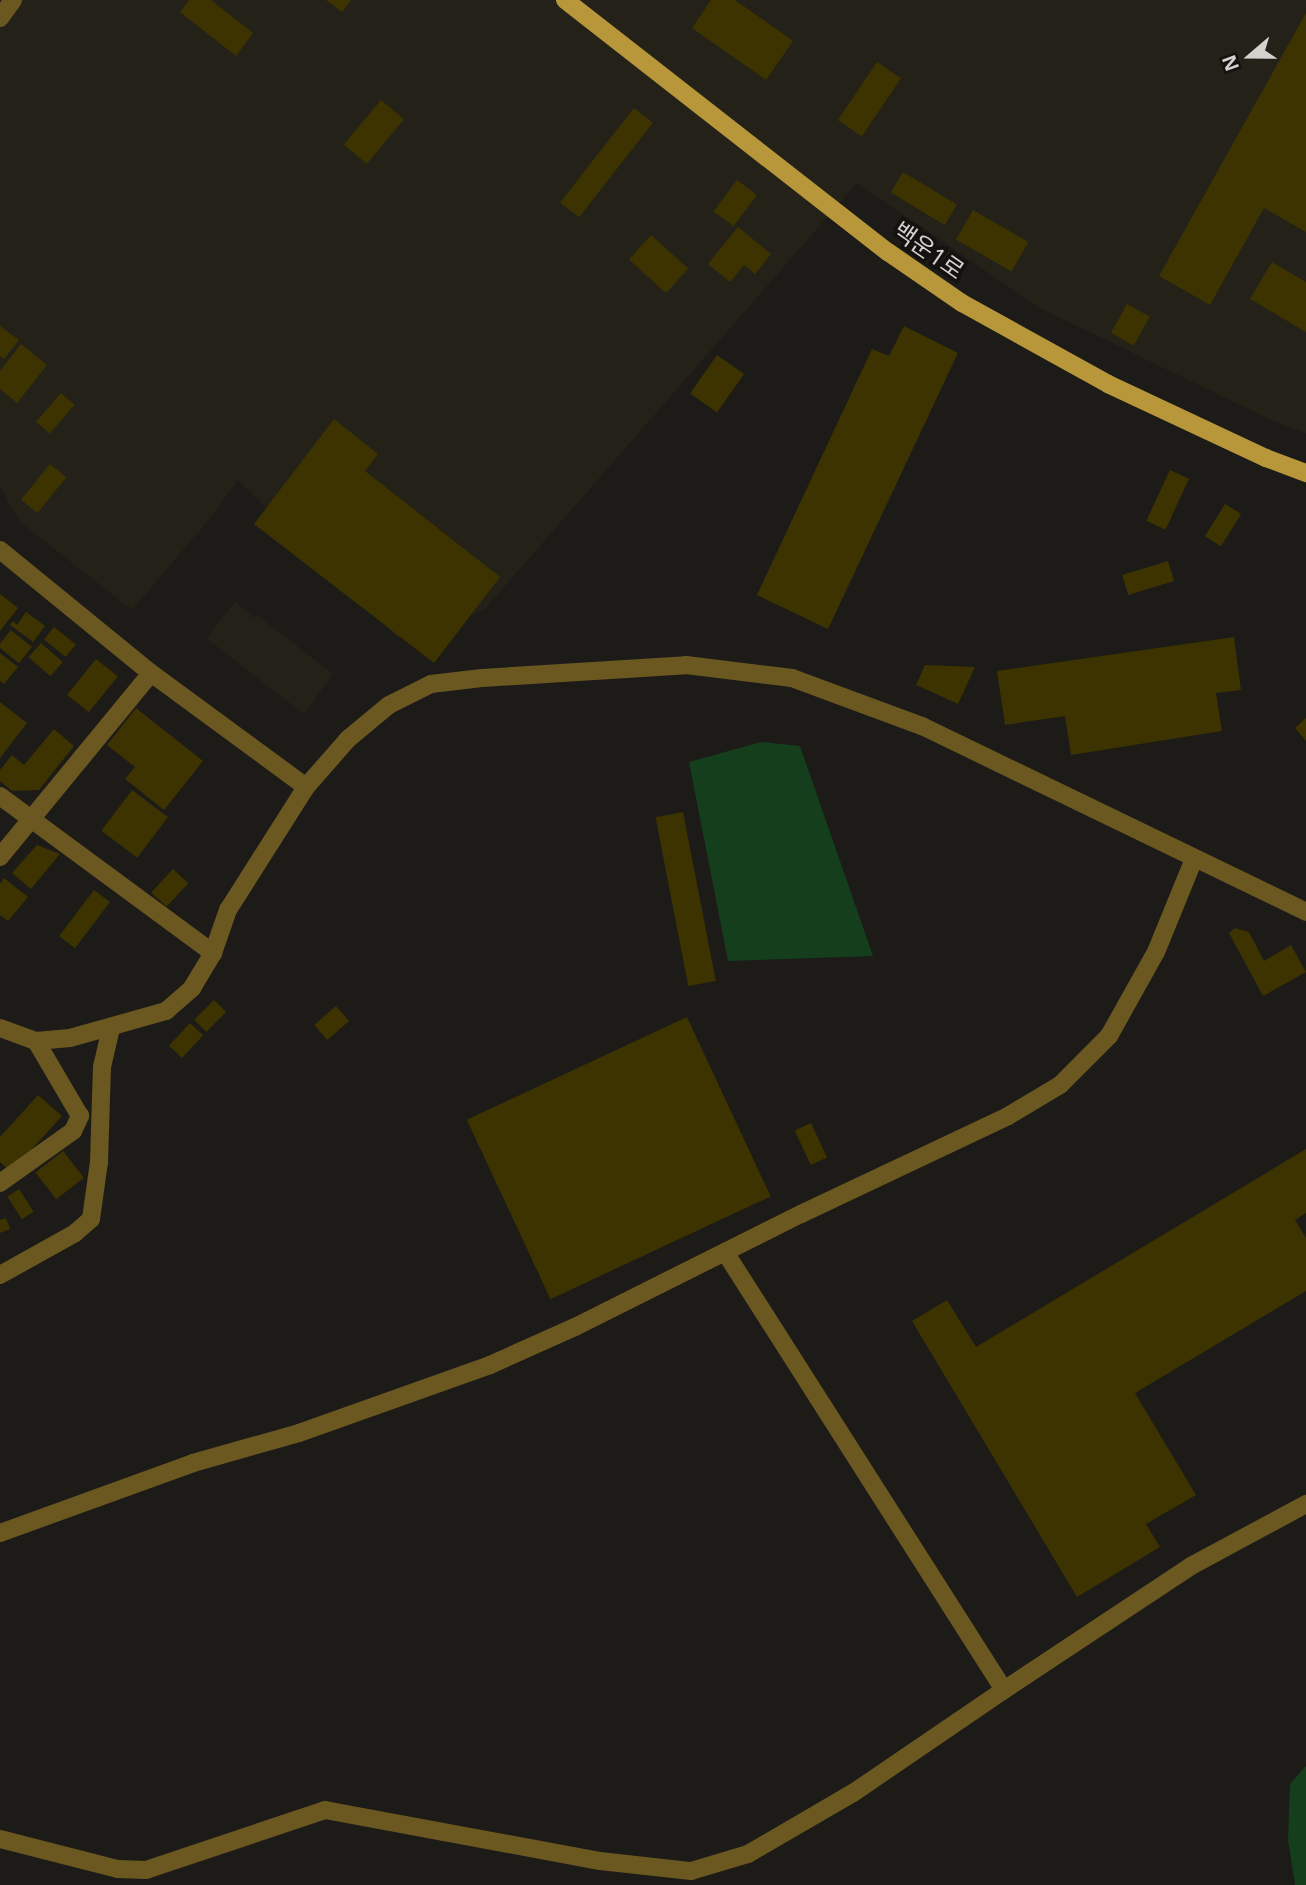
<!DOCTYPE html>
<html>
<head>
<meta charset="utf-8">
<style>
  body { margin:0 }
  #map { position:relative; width:1306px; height:1885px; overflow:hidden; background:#1c1b17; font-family:"Noto Sans","Noto Sans KR",sans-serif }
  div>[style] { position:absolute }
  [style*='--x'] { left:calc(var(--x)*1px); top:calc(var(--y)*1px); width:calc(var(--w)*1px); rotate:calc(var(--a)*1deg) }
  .built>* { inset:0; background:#242218 }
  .green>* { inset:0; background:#153e1d }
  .building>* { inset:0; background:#3c3300; transform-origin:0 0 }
  .minor>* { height:18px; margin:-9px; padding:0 9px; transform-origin:9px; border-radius:9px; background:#6b5821 }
  .major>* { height:18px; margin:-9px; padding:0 9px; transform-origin:9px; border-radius:9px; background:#b7973a }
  span { translate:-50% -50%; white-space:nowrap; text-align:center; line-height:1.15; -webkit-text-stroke:7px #13120e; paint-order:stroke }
  .street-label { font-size:24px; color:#d3d2cf }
  .north { position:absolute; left:1215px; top:21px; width:70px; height:70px; -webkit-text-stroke:5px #13120e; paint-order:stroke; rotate:250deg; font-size:19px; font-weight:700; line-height:28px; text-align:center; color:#d3d2cf }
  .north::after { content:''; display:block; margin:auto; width:24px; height:32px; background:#d3d2cf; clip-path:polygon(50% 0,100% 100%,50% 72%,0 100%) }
</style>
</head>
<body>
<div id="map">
  <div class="built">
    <div style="clip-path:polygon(0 0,1306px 0,1306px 433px,1271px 420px,1040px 308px,857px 183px,484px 610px,398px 638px,238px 480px,211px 517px,132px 610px,19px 521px,0 486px)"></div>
    <div style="clip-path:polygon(235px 602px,254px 618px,257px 615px,333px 674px,304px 714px,206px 638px)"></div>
  </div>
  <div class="green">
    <div style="clip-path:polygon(761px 742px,800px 746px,873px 956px,728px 961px,689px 762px)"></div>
    <div style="clip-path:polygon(1306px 1766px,1306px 1885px,1295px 1885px,1288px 1840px,1290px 1784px)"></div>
  </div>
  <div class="building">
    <div style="clip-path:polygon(189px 0,211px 0,253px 33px,236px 56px,180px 12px)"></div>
    <div style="clip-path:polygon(326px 0,351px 0,342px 12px)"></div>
    <div style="clip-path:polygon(711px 0,735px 0,793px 41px,766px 80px,692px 28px)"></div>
    <div style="clip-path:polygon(1306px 13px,1306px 232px,1264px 208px,1210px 305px,1159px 276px)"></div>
    <div style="left:877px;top:62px;width:29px;height:70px;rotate:34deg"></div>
    <div style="left:381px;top:100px;width:30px;height:58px;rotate:40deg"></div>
    <div style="left:634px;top:108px;width:24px;height:120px;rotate:38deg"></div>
    <div style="left:903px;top:172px;width:63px;height:24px;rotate:31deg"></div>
    <div style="left:737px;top:180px;width:25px;height:39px;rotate:37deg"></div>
    <div style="left:973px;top:210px;width:64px;height:34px;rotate:30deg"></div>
    <div style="clip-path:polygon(738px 227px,771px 254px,755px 274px,744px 265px,730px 282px,708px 264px)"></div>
    <div style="left:651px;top:235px;width:50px;height:33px;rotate:42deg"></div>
    <div style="clip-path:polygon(1272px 262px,1306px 282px,1306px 332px,1250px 299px)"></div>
    <div style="left:1127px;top:304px;width:26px;height:33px;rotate:29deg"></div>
    <div style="clip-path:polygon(0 326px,19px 340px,4px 359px,0 356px)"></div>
    <div style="clip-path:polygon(904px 326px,958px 353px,828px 629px,757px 595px,872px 349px,889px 356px)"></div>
    <div style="clip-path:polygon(21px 344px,47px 365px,17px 403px,0 389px,0 371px)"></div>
    <div style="left:717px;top:355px;width:33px;height:47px;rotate:35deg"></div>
    <div style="left:61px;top:393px;width:18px;height:38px;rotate:41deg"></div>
    <div style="clip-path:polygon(334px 419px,378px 454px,365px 471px,500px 577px,434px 663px,254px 524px)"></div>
    <div style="left:50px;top:464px;width:21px;height:46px;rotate:39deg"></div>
    <div style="left:1170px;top:470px;width:21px;height:56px;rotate:25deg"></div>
    <div style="left:1225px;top:504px;width:19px;height:38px;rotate:32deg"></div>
    <div style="left:1168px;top:561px;width:21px;height:48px;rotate:73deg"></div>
    <div style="clip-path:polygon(0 594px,18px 608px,0 631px)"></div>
    <div style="clip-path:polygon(26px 612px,45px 626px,33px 642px,10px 625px,13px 621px,17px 625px)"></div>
    <div style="left:54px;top:627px;width:28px;height:16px;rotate:39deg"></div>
    <div style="left:11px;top:630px;width:27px;height:21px;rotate:39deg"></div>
    <div style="clip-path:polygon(1234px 637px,1241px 690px,1216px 693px,1222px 731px,1071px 755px,1065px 716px,1005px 725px,997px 671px)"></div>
    <div style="left:41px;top:643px;width:29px;height:19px;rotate:41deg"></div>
    <div style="clip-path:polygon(0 653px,18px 667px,4px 684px,0 681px)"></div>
    <div style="left:96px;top:659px;width:28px;height:46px;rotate:39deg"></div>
    <div style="clip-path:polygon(925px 665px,975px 667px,958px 704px,916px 685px)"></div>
    <div style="clip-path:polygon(0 702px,27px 723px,0 758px)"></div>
    <div style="clip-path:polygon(136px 708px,203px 761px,164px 810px,125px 779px,135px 767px,107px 745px)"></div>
    <div style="clip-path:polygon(1306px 718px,1306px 741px,1295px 728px)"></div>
    <div style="clip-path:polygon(54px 729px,74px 746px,39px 790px,12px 791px,0 781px,0 770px,12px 755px,24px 765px)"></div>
    <div style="left:132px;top:790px;width:45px;height:51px;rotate:37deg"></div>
    <div style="left:683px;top:812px;width:172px;height:28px;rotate:79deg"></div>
    <div style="clip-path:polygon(37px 845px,60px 854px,31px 889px,12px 873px)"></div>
    <div style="left:173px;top:869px;width:21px;height:32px;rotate:43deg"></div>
    <div style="clip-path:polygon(4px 878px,28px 897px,8px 921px,0 915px,0 884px)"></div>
    <div style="left:94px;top:890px;width:20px;height:58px;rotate:37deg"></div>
    <div style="clip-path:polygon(1235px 928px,1249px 932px,1264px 961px,1291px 945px,1306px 972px,1263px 996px,1229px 933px)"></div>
    <div style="left:214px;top:1000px;width:17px;height:28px;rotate:45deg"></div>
    <div style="left:336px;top:1006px;width:20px;height:29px;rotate:49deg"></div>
    <div style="left:687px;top:1017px;width:198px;height:243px;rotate:65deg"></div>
    <div style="left:190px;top:1023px;width:18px;height:31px;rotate:43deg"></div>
    <div style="clip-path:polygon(38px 1095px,62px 1116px,11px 1172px,0 1162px,0 1137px)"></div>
    <div style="left:811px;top:1123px;width:38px;height:18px;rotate:65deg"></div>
    <div style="clip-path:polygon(1306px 1149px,1306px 1213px,1295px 1220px,1306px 1238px,1306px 1291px,1135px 1393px,1196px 1495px,1146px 1524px,1160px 1547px,1077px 1597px,912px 1321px,947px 1300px,976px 1347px)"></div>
    <div style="left:63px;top:1151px;width:34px;height:35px;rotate:52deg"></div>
    <div style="left:19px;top:1189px;width:27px;height:14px;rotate:57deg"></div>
    <div style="clip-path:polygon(6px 1218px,10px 1229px,0 1233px,0 1220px)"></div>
  </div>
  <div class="minor">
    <div style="--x:0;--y:18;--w:22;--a:-54"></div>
    <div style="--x:0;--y:550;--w:195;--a:39.2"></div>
    <div style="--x:151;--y:673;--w:192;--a:36.3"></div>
    <div style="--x:306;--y:787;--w:64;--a:-48.8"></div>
    <div style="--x:348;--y:739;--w:53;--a:-39.7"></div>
    <div style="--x:389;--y:705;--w:47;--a:-26.6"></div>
    <div style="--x:431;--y:684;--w:51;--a:-6.7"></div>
    <div style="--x:482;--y:678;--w:204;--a:-3.6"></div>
    <div style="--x:686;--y:665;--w:107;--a:7"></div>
    <div style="--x:792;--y:678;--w:139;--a:20.3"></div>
    <div style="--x:922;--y:726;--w:427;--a:25.8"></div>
    <div style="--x:0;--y:796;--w:265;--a:36.4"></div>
    <div style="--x:0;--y:857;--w:238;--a:-50.6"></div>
    <div style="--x:0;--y:1028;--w:38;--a:20"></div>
    <div style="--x:36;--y:1041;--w:34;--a:-5"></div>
    <div style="--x:70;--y:1038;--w:100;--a:-15.7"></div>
    <div style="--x:166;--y:1011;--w:35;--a:-41"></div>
    <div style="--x:192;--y:988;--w:41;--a:-59"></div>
    <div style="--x:213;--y:953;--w:46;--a:-70.8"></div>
    <div style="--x:228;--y:910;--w:146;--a:-57.6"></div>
    <div style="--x:0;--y:1183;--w:90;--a:-35.5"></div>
    <div style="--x:73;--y:1131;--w:17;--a:-65"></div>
    <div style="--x:80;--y:1116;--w:87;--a:-120.4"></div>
    <div style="--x:725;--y:1252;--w:519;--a:57.5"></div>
    <div style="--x:1004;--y:1690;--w:224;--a:-33.5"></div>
    <div style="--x:1191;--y:1566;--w:131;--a:-28.3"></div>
    <div style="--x:0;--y:1275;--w:86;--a:-29.2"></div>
    <div style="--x:75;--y:1233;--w:21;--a:-41"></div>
    <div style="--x:91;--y:1219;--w:58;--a:-82"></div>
    <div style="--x:99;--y:1162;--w:95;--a:-88.2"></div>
    <div style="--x:102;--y:1067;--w:40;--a:-77"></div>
    <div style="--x:0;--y:1533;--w:205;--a:-19.9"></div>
    <div style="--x:193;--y:1463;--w:110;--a:-15.8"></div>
    <div style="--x:299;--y:1433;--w:203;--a:-19.6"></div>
    <div style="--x:490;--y:1365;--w:93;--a:-24.1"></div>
    <div style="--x:575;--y:1327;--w:253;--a:-26.6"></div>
    <div style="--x:801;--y:1214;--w:229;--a:-25.3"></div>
    <div style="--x:1008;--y:1116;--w:61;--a:-30.8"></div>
    <div style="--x:1060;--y:1085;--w:69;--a:-45"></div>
    <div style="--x:1109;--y:1036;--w:96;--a:-60.8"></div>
    <div style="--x:1156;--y:952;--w:100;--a:-67.8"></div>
    <div style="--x:0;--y:1839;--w:122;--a:14.3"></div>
    <div style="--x:118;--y:1869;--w:28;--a:2"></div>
    <div style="--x:146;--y:1870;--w:189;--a:-18.5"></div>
    <div style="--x:325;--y:1810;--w:280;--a:10.5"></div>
    <div style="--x:600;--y:1861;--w:92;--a:6.3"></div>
    <div style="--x:691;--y:1871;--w:59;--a:-16.6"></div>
    <div style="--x:748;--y:1854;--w:121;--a:-30.2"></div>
    <div style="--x:853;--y:1793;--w:183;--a:-34.3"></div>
  </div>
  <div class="major">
    <div style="--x:565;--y:0;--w:410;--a:38"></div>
    <div style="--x:888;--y:252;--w:90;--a:34.6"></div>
    <div style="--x:962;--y:303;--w:167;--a:29"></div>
    <div style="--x:1108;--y:384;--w:174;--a:25.1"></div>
    <div style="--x:1266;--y:458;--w:43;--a:20.6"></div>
  </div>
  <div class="street-label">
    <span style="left:929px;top:250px;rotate:35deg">백운1로</span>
  </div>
  <div class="north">N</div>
</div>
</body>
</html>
